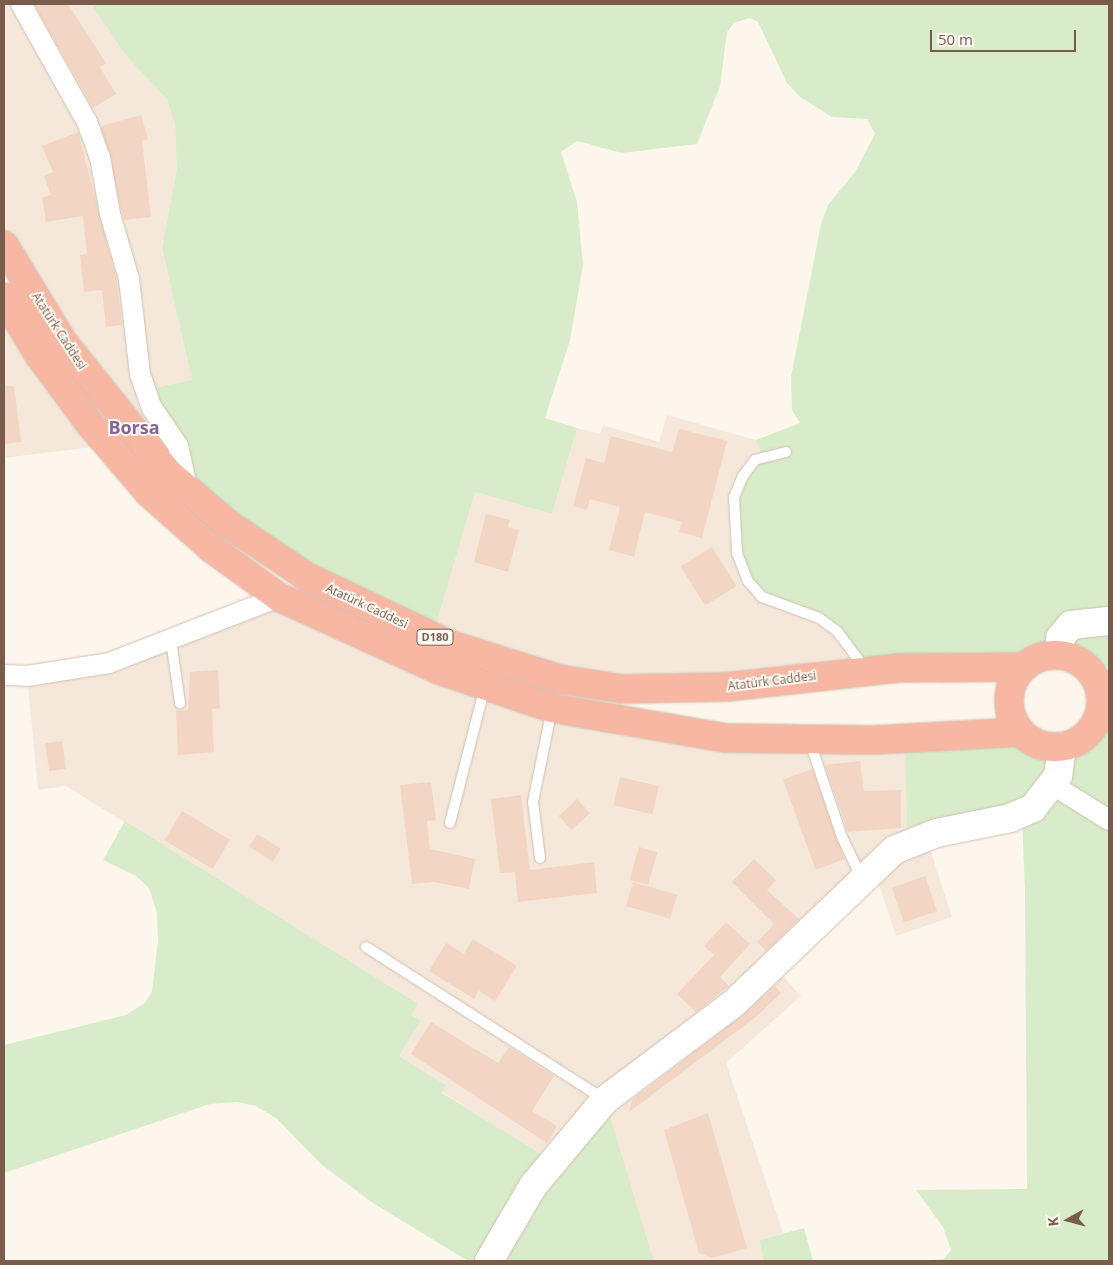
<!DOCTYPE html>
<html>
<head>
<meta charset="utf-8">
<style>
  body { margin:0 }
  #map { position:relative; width:1113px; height:1265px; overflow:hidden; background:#fdf6ec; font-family:"Open Sans",sans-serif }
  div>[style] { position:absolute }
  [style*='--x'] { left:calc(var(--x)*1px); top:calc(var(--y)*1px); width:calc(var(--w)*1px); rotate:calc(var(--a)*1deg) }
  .residential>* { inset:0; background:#f5e8da }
  .green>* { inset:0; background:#d8ecc9 }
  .building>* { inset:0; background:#f3d5c3; transform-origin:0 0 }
  .roads { filter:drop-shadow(0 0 1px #d1beb0) drop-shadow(0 0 1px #d1beb0) }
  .lane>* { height:10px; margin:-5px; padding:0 5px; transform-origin:5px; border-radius:5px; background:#fff }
  .street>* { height:20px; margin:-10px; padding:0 10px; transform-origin:10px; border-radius:10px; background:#fff }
  .secondary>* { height:28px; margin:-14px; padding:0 14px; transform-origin:14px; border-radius:14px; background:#fff }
  .highway>* { height:28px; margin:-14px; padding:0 14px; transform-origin:14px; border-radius:14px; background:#f7b7a3 }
  .highway>.ring { margin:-14px; padding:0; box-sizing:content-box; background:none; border:28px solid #f7b7a3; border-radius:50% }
  span { translate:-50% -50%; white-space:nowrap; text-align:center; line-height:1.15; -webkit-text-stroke:4px #fffaf3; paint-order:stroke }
  .shield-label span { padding:1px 4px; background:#fffaf3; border:1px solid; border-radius:4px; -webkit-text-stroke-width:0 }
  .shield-label { font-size:11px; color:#7a5c4d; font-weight:700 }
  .street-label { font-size:12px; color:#7a5c4d }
  .district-label { font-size:18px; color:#846695; font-weight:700 }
  .frame { position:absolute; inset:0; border:5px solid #7a5c4d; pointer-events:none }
  .north { position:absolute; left:1043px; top:1195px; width:50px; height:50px; -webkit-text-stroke:4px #fffaf3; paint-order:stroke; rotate:263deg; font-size:14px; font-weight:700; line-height:20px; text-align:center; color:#7a5c4d }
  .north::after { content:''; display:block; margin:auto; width:18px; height:22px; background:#7a5c4d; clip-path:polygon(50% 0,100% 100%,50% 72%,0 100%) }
  .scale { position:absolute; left:930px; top:30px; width:146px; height:22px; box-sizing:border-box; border:2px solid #7a5c4d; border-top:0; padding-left:6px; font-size:15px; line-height:18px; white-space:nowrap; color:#7a5c4d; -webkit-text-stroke:4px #fffaf3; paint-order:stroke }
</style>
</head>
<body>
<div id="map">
  <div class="residential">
    <div style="clip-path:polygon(4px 4px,91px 4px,127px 57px,167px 99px,175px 125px,177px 168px,162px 248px,192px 380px,145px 390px,188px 490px,4px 245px)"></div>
    <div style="clip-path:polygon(4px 297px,108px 445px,4px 458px)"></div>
    <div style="clip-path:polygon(667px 415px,756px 440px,819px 618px,867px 671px,670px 691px,433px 636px,475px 492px,552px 514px,577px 428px,600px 434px,603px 425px,659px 442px)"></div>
    <div style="clip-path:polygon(279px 597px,616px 722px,905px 739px,926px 836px,952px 917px,896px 936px,873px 867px,773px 965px,801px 996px,726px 1063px,783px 1233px,759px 1240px,764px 1261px,654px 1261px,605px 1101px,552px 1162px,442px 1092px,446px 1085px,399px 1056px,421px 1021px,411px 1015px,417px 1004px,66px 786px,38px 790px,27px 676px,64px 672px)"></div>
  </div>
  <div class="green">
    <div style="clip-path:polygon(91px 4px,1109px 4px,1109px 667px,1052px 655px,1033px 661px,867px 671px,837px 631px,762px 597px,737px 553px,734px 497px,762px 457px,756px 440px,800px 423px,792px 410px,791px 377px,821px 224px,828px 205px,855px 172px,875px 134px,867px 119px,832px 117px,800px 97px,787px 83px,758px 22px,750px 18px,734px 23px,727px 32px,720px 86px,697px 144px,622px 153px,577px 141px,561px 152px,577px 202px,583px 265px,570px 340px,545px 418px,577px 428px,552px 514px,475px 492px,433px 636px,188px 490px,144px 390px,192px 380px,162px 248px,177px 168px,175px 125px,167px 99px,127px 57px)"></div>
    <div style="clip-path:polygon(1109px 727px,1109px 1261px,917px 1261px,944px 1259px,951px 1250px,943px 1227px,916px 1190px,1027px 1189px,1025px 892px,1022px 814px,913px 840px,907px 828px,905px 739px,1028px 738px,1053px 747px,1071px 744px,1092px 728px)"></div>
    <div style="clip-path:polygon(125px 821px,418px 1004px,411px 1015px,421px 1021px,399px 1056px,446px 1085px,442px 1093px,552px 1161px,605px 1100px,654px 1261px,508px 1261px,497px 1246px,489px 1261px,468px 1261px,373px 1203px,321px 1164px,276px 1118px,256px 1106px,237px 1102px,210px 1104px,4px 1173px,4px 1045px,126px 1015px,145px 1003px,152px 991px,158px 941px,157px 913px,149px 888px,136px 876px,103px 860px)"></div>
    <div style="clip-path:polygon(804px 1228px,813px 1261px,764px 1261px,759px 1240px)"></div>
  </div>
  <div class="building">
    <div style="clip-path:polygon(34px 4px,68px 4px,106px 63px,100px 67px,116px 94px,93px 108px)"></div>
    <div style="clip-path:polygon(141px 115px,148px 139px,142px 141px,151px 217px,124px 220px,101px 126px)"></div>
    <div style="clip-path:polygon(78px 132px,117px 281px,122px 325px,106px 327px,102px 290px,84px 292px,80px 255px,87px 254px,83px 216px,46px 222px,42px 197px,51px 195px,44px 176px,53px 172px,42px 146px)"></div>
    <div style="clip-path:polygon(4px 386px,14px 386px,21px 442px,4px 444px)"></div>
    <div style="clip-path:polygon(679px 429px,727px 441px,702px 538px,679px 532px,682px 522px,645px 512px,634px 557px,609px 550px,620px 507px,590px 499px,587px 510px,573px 506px,586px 458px,604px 463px,611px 436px,672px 452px)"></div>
    <div style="clip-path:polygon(486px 514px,510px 520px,508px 527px,519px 530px,508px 572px,474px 562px)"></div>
    <div style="left:712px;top:547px;width:46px;height:37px;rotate:58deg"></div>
    <div style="clip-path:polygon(218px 670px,220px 708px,212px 709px,214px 752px,178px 755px,176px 711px,188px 710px,190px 672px)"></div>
    <div style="left:62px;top:741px;width:28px;height:17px;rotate:82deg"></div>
    <div style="clip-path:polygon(860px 761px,864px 791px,901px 790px,901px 828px,848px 832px,825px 765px)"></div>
    <div style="left:812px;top:769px;width:96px;height:31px;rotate:70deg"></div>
    <div style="left:620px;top:777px;width:40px;height:29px;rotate:13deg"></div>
    <div style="clip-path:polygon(431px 782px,436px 820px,427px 821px,430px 849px,475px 859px,469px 889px,434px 882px,412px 884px,400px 785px)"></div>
    <div style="clip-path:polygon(521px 795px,530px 870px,594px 862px,597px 893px,518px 902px,515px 872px,500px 873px,491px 799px)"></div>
    <div style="left:577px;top:799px;width:19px;height:25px;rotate:47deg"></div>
    <div style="left:182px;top:811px;width:56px;height:34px;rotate:31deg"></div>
    <div style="left:257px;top:834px;width:28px;height:15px;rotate:32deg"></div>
    <div style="left:639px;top:847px;width:19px;height:34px;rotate:16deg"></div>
    <div style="clip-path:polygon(754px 859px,776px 880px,767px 890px,799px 919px,766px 951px,757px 942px,774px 924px,732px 882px)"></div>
    <div style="left:925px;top:876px;width:37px;height:35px;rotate:71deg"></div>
    <div style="left:633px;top:882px;width:46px;height:25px;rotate:16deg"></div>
    <div style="clip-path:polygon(726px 922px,750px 944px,720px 977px,729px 986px,696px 1012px,677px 994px,714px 955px,704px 946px)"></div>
    <div style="clip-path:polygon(473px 939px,517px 966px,495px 1001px,479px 991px,474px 999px,429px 971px,446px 943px,464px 954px)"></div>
    <div style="clip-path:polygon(775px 986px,781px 993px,757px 1016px,629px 1112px,632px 1100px,743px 1015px)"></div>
    <div style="clip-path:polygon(431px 1022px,498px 1063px,509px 1047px,554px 1076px,532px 1111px,557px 1126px,547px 1143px,411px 1054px)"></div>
    <div style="clip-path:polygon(708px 1113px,747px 1248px,712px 1258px,699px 1253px,664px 1130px)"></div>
  </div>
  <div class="roads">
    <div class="lane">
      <div style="--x:786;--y:452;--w:32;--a:166"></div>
      <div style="--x:755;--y:460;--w:20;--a:127"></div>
      <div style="--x:743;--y:476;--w:23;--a:113"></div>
      <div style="--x:734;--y:497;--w:56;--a:86.9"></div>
      <div style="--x:737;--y:553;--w:30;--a:69"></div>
      <div style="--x:748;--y:581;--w:21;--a:49"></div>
      <div style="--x:762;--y:597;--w:61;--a:20.2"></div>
      <div style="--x:819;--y:618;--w:22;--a:36"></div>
      <div style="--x:837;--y:631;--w:49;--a:53.4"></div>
      <div style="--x:171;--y:640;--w:64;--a:81.9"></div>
      <div style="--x:810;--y:742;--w:100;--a:71.4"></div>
      <div style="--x:842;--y:837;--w:44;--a:64.6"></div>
      <div style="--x:450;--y:823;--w:140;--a:-75.6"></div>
      <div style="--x:540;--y:858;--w:56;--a:-97.1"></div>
      <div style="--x:533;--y:802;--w:95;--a:-78.5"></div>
      <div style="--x:366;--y:947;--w:284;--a:32.6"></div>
    </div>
    <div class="street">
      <div style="--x:21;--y:4;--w:135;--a:60.8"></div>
      <div style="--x:87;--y:122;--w:37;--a:70"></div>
      <div style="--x:100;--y:157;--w:58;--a:80"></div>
      <div style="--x:110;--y:214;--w:68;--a:73.7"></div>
      <div style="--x:129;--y:279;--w:96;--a:83.4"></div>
      <div style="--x:140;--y:374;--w:36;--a:71"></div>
      <div style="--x:152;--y:408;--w:46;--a:55.6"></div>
      <div style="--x:178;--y:446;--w:45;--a:77.2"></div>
      <div style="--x:4;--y:675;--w:23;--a:2"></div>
      <div style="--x:27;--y:676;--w:83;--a:-9"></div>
      <div style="--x:109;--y:663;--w:182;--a:-21.2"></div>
      <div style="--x:1053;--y:785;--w:66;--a:32"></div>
    </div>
    <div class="secondary">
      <div style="--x:1058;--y:655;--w:17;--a:-83"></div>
      <div style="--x:1060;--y:638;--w:17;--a:-50"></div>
      <div style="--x:1071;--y:625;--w:38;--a:-6"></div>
      <div style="--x:489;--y:1261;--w:87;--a:-59.6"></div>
      <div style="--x:533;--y:1186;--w:112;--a:-50.1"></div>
      <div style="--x:605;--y:1100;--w:161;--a:-36.9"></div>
      <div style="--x:734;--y:1003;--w:221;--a:-43.7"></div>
      <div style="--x:894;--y:850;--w:46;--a:-21.6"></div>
      <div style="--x:937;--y:833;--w:75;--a:-11.6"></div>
      <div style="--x:1010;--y:818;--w:25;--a:-23"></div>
      <div style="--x:1033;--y:808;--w:41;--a:-52"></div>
      <div style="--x:1058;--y:776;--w:30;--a:-82"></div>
    </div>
    <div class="highway">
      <div style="--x:4;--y:245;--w:114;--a:58.7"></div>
      <div style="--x:63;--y:342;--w:168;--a:51.3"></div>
      <div style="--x:168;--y:473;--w:79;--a:40.4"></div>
      <div style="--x:228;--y:524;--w:95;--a:33.9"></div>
      <div style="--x:307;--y:577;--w:156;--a:25.4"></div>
      <div style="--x:448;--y:644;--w:116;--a:17.5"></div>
      <div style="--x:559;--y:679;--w:64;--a:9"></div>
      <div style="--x:622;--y:689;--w:105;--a:-1.1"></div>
      <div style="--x:727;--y:687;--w:172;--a:-6.3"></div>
      <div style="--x:898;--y:668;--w:126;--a:-0.5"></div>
      <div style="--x:4;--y:297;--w:68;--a:58.9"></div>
      <div style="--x:39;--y:355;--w:86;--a:53.5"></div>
      <div style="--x:90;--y:424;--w:91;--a:49.5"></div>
      <div style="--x:149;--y:493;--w:83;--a:41.6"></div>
      <div style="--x:211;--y:548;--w:84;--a:35.8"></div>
      <div style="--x:279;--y:597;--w:176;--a:24.5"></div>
      <div style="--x:439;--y:670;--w:119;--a:18.6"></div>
      <div style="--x:552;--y:708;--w:177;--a:9.8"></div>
      <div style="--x:726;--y:738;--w:147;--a:0.8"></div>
      <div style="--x:873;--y:740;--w:148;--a:-3.1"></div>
      <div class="ring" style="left:1009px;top:655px;width:64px;height:64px"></div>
    </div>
  </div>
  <div class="shield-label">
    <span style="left:435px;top:637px">D180</span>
  </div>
  <div class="street-label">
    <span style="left:59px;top:331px;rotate:57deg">Atatürk Caddesi</span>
    <span style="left:367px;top:606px;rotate:25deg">Atatürk Caddesi</span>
    <span style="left:772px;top:681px;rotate:-7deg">Atatürk Caddesi</span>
  </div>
  <div class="district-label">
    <span style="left:134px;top:427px">Borsa</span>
  </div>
  <div class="frame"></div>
  <div class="north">K</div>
  <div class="scale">50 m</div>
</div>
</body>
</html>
